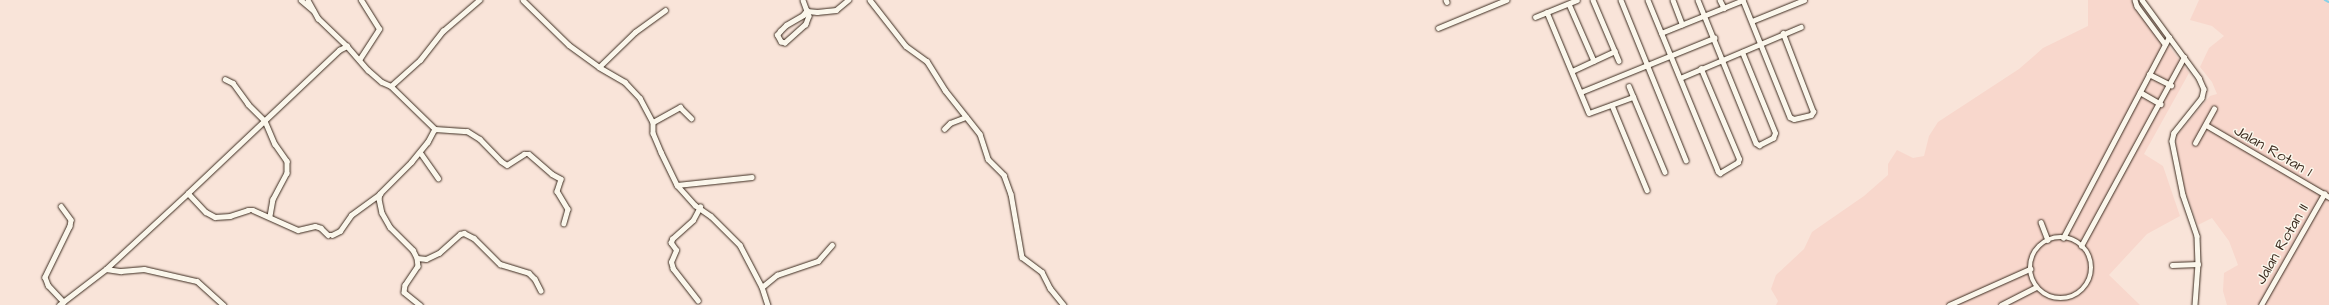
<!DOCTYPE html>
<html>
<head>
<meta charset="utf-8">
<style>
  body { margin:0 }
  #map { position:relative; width:2329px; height:305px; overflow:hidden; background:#f9e4d9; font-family:"Architects Daughter",sans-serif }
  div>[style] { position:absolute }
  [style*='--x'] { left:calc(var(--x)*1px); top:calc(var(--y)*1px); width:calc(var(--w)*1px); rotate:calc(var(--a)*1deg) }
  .built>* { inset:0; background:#f8d7cc }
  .stream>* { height:1.5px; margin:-0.75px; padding:0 0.75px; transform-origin:0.75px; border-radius:0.75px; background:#87d1e8 }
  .roads { filter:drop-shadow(0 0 1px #3b2a1e) drop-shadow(0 0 1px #3b2a1e) }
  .minor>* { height:4.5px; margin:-2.25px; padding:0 2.25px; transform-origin:2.25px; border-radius:2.25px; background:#fbf7ec }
  .minor>.ring { margin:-2.25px; padding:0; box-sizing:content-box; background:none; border:4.5px solid #fbf7ec; border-radius:50% }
  span { translate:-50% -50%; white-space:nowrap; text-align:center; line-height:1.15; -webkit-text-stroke:3px #fbf7ec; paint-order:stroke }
  .street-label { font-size:15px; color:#3b2a1e }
</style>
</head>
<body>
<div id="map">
  <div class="built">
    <div style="clip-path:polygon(2088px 0,2134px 0,2189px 73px,2144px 154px,2163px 166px,2180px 216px,2147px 234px,2109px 275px,2140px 305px,1776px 305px,1778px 301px,1771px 289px,1776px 275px,1804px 249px,1812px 232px,1864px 196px,1888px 175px,1888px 164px,1897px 150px,1913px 158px,1924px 156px,1929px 136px,1938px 122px,2019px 69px,2043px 48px,2088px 26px)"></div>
    <div style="clip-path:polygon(2199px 0,2329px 0,2329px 305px,2227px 305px,2223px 291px,2224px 273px,2238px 265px,2229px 241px,2212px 218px,2198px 225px,2185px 191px,2176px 145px,2177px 135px,2210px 96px,2217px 94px,2212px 82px,2200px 67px,2209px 48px,2224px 36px,2212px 26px,2190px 20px)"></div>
  </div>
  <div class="stream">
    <div style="--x:2325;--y:0;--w:4;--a:27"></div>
  </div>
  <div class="roads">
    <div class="minor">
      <div style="--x:301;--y:0;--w:16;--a:40"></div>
      <div style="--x:308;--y:0;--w:21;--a:61"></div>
      <div style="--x:318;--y:18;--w:40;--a:44"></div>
      <div style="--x:523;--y:0;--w:64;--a:44.4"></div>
      <div style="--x:569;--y:45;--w:37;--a:36"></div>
      <div style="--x:599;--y:67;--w:30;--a:30"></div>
      <div style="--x:625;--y:82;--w:22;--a:47"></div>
      <div style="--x:640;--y:98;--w:27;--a:62"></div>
      <div style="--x:653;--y:122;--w:11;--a:90"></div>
      <div style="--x:653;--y:133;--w:21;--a:67"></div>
      <div style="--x:661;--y:152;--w:37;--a:64"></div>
      <div style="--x:677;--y:185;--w:27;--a:48"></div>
      <div style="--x:695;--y:205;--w:19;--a:35"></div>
      <div style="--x:711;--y:216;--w:41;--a:45"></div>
      <div style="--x:740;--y:245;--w:47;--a:62.4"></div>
      <div style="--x:762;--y:287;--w:19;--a:72"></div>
      <div style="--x:803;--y:0;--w:12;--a:70"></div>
      <div style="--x:807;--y:11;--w:10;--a:6"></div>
      <div style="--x:817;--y:12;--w:19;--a:-6"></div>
      <div style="--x:836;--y:10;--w:16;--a:-40"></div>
      <div style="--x:870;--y:0;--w:58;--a:52"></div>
      <div style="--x:906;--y:46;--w:26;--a:36"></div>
      <div style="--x:927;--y:61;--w:34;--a:58"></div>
      <div style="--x:945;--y:90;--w:56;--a:51.5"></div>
      <div style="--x:980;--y:134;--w:26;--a:72"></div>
      <div style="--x:988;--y:159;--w:23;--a:45"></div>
      <div style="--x:1004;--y:175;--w:20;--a:70"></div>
      <div style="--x:1011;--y:194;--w:64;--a:80.1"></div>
      <div style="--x:1022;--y:257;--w:25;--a:37"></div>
      <div style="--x:1042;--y:272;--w:18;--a:63"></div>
      <div style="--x:1050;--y:288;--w:22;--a:51"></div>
      <div style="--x:1446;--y:0;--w:2;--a:63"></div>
      <div style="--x:1593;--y:0;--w:66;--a:66.9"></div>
      <div style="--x:1621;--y:0;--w:173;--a:67.9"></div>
      <div style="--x:1648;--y:0;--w:185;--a:67.7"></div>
      <div style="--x:1718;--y:171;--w:3;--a:45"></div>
      <div style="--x:1720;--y:173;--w:21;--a:-31"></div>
      <div style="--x:1738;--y:162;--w:3;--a:-72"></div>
      <div style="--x:1739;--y:159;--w:98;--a:-112.9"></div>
      <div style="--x:1673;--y:0;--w:26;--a:69"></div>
      <div style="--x:1698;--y:0;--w:154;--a:67.9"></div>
      <div style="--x:1756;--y:143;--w:4;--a:34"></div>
      <div style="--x:1759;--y:145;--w:16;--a:-27"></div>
      <div style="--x:1773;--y:138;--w:5;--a:-68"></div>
      <div style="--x:1775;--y:133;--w:87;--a:-112.2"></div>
      <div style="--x:1720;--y:0;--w:9;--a:63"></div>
      <div style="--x:1743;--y:0;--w:126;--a:68.1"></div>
      <div style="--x:1790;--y:117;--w:4;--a:27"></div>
      <div style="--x:1794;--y:119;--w:17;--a:-13"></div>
      <div style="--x:1811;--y:115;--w:4;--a:-56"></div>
      <div style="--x:1813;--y:112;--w:84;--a:-111"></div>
      <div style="--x:2135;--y:0;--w:6;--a:72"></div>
      <div style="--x:2137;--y:6;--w:47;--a:53.6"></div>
      <div style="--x:2142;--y:0;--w:97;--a:53.8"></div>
      <div style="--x:2199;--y:78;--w:12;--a:66"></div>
      <div style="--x:2204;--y:89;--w:9;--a:103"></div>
      <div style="--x:2202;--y:98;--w:45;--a:128.7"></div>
      <div style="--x:2174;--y:133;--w:8;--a:104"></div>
      <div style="--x:2172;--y:141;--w:55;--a:78.5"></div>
      <div style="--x:2183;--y:195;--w:43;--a:71.1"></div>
      <div style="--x:2197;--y:236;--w:28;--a:88"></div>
      <div style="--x:2198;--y:264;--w:41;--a:94.2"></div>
      <div style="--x:1569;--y:4;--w:62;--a:66.3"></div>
      <div style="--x:807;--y:11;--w:5;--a:68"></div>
      <div style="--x:809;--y:16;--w:9;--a:111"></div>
      <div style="--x:806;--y:24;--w:28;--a:138"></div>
      <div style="--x:785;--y:43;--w:4;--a:-166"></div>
      <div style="--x:781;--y:42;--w:8;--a:-120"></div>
      <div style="--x:777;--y:35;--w:5;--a:-53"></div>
      <div style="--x:780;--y:31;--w:8;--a:-45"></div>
      <div style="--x:786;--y:25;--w:20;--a:-30"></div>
      <div style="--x:803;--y:15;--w:6;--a:-51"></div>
      <div style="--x:1547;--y:12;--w:109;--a:67.4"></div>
      <div style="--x:1589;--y:113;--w:47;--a:-20"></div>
      <div style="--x:1535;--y:17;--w:45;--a:-22"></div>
      <div style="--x:1752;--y:21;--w:56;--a:-22"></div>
      <div style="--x:1438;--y:28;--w:74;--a:-22.4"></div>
      <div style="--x:1661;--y:33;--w:88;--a:-21.9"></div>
      <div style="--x:359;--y:60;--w:37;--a:-57"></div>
      <div style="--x:379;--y:29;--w:34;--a:-122"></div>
      <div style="--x:599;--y:67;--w:50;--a:-44.2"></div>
      <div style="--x:635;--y:32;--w:37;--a:-36"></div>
      <div style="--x:1572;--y:71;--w:47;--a:-24.9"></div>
      <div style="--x:2149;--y:74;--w:25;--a:27"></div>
      <div style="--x:1680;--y:78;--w:131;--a:-22.9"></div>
      <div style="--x:225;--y:79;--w:9;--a:27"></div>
      <div style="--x:233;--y:83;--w:26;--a:54"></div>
      <div style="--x:248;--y:104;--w:24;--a:45"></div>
      <div style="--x:265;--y:121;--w:25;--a:67"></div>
      <div style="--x:275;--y:144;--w:21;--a:55"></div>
      <div style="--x:287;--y:161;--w:12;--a:90"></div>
      <div style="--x:287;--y:173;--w:30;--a:118"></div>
      <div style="--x:273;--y:199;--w:17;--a:100"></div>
      <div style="--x:391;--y:86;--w:62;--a:44.3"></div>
      <div style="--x:435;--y:129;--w:15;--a:118"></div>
      <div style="--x:428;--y:142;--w:26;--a:129"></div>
      <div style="--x:412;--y:162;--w:45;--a:135"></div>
      <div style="--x:380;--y:194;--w:5;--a:101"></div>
      <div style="--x:379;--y:199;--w:14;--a:78"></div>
      <div style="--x:382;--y:213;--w:16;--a:60"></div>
      <div style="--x:390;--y:227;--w:33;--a:45"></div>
      <div style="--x:413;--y:250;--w:9;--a:63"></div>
      <div style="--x:417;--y:258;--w:8;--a:83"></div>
      <div style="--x:418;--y:266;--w:23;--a:124"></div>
      <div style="--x:405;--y:285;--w:7;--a:98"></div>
      <div style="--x:404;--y:292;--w:21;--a:39"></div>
      <div style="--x:1629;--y:86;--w:93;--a:67.3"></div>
      <div style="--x:1581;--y:92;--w:144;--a:-22.1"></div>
      <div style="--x:2140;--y:92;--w:24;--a:30"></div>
      <div style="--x:1612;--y:105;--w:92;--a:67.6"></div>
      <div style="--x:653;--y:122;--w:31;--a:-29"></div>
      <div style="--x:680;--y:107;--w:16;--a:45"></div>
      <div style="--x:2206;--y:125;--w:143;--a:30.3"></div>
      <div style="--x:435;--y:129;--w:32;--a:4"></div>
      <div style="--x:467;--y:131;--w:15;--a:32"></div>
      <div style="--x:480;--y:139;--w:30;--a:46"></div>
      <div style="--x:501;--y:161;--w:7;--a:34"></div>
      <div style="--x:507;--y:165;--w:20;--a:-33"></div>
      <div style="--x:524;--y:154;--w:5;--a:0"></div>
      <div style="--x:529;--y:154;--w:30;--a:41"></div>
      <div style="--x:552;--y:174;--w:10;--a:29"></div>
      <div style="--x:561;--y:179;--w:13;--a:108"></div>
      <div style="--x:557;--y:191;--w:21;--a:59"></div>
      <div style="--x:568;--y:209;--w:15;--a:106"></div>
      <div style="--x:944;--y:129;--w:8;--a:-45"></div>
      <div style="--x:950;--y:123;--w:17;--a:-21"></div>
      <div style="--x:2195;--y:143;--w:39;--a:-61"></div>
      <div style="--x:420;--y:152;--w:32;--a:55"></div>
      <div style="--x:677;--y:185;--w:75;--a:-6.1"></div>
      <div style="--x:188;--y:193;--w:26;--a:47"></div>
      <div style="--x:206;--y:212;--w:10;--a:29"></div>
      <div style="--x:215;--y:217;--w:15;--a:-4"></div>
      <div style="--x:230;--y:216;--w:19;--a:-18"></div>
      <div style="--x:248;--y:210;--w:5;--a:0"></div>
      <div style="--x:253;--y:210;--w:49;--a:24"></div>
      <div style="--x:298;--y:230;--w:17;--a:-13"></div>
      <div style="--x:315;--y:226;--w:6;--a:18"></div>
      <div style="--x:321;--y:228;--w:10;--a:45"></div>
      <div style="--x:328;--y:235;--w:4;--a:0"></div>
      <div style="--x:332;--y:235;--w:9;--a:-27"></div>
      <div style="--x:340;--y:231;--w:19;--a:-55"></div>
      <div style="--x:351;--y:215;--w:36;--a:-36"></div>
      <div style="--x:61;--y:206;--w:17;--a:54"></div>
      <div style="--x:71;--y:220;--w:6;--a:99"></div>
      <div style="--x:70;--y:226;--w:57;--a:116.1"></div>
      <div style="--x:45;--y:277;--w:9;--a:69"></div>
      <div style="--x:48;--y:285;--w:23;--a:47"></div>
      <div style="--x:2041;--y:222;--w:19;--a:69"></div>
      <div class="ring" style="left:2030px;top:237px;width:57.5px;height:57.5px"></div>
      <div style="--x:2063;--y:238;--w:227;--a:-62.2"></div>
      <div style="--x:2081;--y:246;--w:215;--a:-61.4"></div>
      <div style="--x:417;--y:258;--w:9;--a:6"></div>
      <div style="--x:426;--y:259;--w:14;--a:-25"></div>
      <div style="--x:439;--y:253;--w:28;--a:-42"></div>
      <div style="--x:460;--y:234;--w:4;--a:-14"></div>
      <div style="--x:464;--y:233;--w:11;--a:27"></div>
      <div style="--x:474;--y:238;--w:37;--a:45"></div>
      <div style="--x:500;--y:264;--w:30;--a:17"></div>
      <div style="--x:529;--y:273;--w:8;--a:45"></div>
      <div style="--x:535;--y:279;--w:13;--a:63"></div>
      <div style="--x:2172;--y:265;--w:26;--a:-2"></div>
      <div style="--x:106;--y:269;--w:15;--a:8"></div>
      <div style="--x:121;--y:271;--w:23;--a:-5"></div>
      <div style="--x:144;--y:269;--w:54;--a:12.8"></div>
      <div style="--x:197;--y:281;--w:36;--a:42"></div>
      <div style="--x:762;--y:287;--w:19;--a:-39"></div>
      <div style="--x:777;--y:275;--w:43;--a:-18.9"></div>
      <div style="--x:818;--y:261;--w:21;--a:-49"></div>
      <div style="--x:698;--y:301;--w:41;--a:-128"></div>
      <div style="--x:673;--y:269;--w:7;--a:-106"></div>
      <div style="--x:671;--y:262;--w:13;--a:-67"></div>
      <div style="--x:676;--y:250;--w:9;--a:-126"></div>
      <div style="--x:671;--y:243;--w:4;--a:-76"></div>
      <div style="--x:672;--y:239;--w:28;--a:-42"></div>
      <div style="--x:693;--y:220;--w:15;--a:-62"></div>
      <div style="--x:59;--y:305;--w:59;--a:-37.5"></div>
      <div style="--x:106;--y:269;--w:112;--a:-42.8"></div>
      <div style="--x:188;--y:193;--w:208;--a:-43.4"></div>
      <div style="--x:339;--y:50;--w:9;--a:-27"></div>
      <div style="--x:347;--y:46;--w:32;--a:49"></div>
      <div style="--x:368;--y:70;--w:18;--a:41"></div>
      <div style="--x:382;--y:82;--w:10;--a:24"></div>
      <div style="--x:391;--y:86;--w:39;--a:-42"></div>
      <div style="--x:420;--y:60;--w:37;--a:-52"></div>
      <div style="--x:443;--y:31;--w:48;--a:-40.7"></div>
      <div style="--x:1949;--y:305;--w:89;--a:-24"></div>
      <div style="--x:2001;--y:305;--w:39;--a:-27"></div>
      <div style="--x:2261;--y:305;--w:128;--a:-60.4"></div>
    </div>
  </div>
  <div class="street-label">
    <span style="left:2273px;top:151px;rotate:30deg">Jalan Rotan 1</span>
    <span style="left:2282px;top:244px;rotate:-60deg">Jalan Rotan II</span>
  </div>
</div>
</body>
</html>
